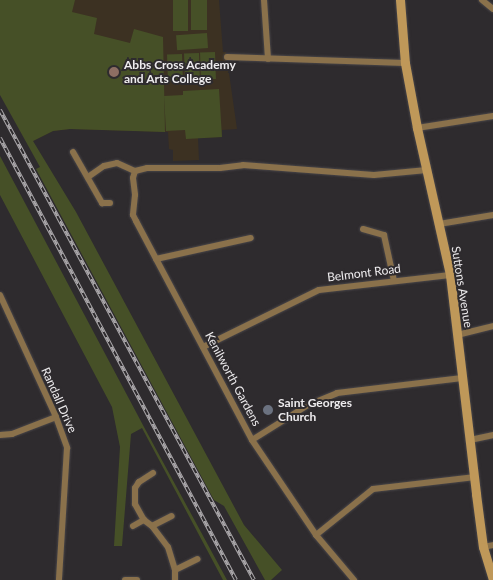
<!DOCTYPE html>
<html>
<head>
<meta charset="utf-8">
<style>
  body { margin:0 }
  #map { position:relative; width:493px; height:580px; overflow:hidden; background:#2e2b2e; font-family:Lato,sans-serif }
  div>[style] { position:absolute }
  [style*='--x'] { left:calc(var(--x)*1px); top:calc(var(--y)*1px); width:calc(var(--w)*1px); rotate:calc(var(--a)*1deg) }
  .education>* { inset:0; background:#3c3122 }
  .green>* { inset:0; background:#465027; transform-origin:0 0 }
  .roads { filter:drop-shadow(0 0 1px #494649) drop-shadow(0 0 1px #494649) }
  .street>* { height:6px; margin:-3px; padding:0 3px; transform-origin:3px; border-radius:3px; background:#8a714b }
  .secondary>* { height:9px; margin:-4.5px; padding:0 4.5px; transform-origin:4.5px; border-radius:4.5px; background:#bf9859 }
  .rail>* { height:4px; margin-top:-2px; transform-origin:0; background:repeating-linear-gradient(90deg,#2e2b2e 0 5.5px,#aaa7aa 0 11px); box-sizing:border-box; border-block:1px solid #aaa7aa }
  .dots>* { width:14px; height:14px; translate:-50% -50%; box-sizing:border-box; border:2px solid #2e2b2e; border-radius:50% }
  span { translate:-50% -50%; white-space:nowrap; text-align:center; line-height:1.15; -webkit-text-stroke:4px #2e2b2e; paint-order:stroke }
  .poi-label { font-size:12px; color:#eeecee; font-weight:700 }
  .left { translate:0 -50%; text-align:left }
  .street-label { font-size:12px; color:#eeecee }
</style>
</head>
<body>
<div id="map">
  <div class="education">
    <div style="clip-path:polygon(0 0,219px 0,223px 52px,226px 52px,237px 129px,222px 130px,222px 137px,198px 138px,199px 160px,173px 161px,173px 150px,169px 149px,168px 132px,70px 129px,53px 131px,33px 141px)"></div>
  </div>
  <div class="green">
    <div style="clip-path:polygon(0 0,75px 0,72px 12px,97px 18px,94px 34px,130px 43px,134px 29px,163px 37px,165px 132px,70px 129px,53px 131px,33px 141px,76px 212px,244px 525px,282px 570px,271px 580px,265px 580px,224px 506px,214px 500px,36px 169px,40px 167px,0 95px)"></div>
    <div style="left:173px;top:0;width:15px;height:31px"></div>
    <div style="left:191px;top:0;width:16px;height:30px"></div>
    <div style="left:207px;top:33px;width:15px;height:31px;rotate:86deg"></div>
    <div style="left:215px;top:52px;width:27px;height:15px;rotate:88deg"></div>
    <div style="left:199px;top:53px;width:27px;height:15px;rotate:88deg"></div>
    <div style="left:182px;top:54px;width:27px;height:15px;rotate:88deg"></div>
    <div style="clip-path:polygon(219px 89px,222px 137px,186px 139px,185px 130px,166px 131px,164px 96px,183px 95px,183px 91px)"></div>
    <div style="clip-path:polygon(0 156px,144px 427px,227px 580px,223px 580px,142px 428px,131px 434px,122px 546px,114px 546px,120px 447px,112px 407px,0 195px)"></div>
  </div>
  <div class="roads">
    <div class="street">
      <div style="--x:264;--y:0;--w:59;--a:86.1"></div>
      <div style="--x:482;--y:0;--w:14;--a:39"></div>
      <div style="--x:227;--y:57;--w:178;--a:1.9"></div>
      <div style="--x:417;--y:128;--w:77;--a:-9"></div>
      <div style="--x:73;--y:152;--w:59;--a:60.4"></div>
      <div style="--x:102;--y:203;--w:8;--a:0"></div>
      <div style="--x:135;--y:171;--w:7;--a:106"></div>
      <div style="--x:133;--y:178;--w:17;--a:83"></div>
      <div style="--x:135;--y:195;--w:20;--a:96"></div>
      <div style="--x:133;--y:215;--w:7;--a:63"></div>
      <div style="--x:136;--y:221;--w:248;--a:62.1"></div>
      <div style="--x:252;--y:440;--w:115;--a:56"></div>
      <div style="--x:316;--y:535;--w:59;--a:49.8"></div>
      <div style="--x:88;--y:177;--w:19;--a:-35"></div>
      <div style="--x:104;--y:166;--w:13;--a:-13"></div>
      <div style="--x:117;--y:163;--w:20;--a:24"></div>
      <div style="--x:135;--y:171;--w:12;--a:-14"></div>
      <div style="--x:147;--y:168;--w:73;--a:0"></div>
      <div style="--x:220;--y:168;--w:23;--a:-7"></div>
      <div style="--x:243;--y:165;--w:131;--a:4.4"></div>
      <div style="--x:374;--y:175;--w:53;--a:-5.4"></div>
      <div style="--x:439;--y:224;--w:55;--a:-9.5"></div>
      <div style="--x:363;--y:229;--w:22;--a:16"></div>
      <div style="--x:384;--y:235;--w:47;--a:77.7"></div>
      <div style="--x:156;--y:259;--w:97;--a:-12.5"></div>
      <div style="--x:0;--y:295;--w:134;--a:65.3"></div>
      <div style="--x:56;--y:417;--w:33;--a:70"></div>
      <div style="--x:67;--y:448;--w:132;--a:93.5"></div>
      <div style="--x:457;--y:335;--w:37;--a:-14"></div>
      <div style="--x:203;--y:347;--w:129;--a:-26.2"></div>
      <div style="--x:319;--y:290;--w:132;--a:-6.5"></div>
      <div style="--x:0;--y:435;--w:12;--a:-5"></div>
      <div style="--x:12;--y:434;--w:47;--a:-21.1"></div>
      <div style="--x:252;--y:440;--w:66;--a:-32"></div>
      <div style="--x:308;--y:405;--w:31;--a:-22"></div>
      <div style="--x:337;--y:393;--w:126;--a:-6.8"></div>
      <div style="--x:470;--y:440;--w:24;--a:-12"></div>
      <div style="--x:153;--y:473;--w:17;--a:147"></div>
      <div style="--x:139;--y:482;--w:7;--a:124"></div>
      <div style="--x:135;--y:488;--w:16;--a:90"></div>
      <div style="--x:135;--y:504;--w:18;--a:61"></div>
      <div style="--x:144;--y:520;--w:10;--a:37"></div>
      <div style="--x:152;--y:526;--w:26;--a:53"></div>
      <div style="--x:168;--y:547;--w:24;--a:73"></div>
      <div style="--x:175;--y:570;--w:10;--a:90"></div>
      <div style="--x:133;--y:526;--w:13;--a:-29"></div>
      <div style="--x:152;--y:526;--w:22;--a:-27"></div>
      <div style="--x:316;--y:535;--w:73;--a:-38.9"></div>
      <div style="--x:373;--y:489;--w:103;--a:-6.7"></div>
      <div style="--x:483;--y:547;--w:10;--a:-11"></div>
      <div style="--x:175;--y:570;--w:25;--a:-26"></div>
      <div style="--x:125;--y:580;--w:12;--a:0"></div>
    </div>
    <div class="secondary">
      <div style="--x:400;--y:0;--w:63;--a:85.5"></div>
      <div style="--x:405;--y:63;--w:66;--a:79.5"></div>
      <div style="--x:417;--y:128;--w:151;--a:77.3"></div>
      <div style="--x:450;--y:275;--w:221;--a:83.2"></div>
      <div style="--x:476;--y:494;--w:53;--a:82.5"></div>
      <div style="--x:483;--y:547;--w:34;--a:73"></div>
    </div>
  </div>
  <div class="rail">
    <div style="--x:0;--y:110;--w:534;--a:61.61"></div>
    <div style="--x:0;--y:138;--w:501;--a:61.9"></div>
  </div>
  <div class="dots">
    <div style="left:114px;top:72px;background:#8d6e63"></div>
    <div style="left:268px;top:410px;background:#6b7280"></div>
  </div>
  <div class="poi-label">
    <span class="left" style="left:124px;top:72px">Abbs Cross Academy<br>and Arts College</span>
    <span class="left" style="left:278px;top:410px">Saint Georges<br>Church</span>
  </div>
  <div class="street-label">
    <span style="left:364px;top:273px;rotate:-7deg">Belmont Road</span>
    <span style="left:462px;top:287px;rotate:81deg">Suttons Avenue</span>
    <span style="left:233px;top:379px;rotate:62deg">Kenilworth Gardens</span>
    <span style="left:59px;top:400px;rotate:66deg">Randall Drive</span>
  </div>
</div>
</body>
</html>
